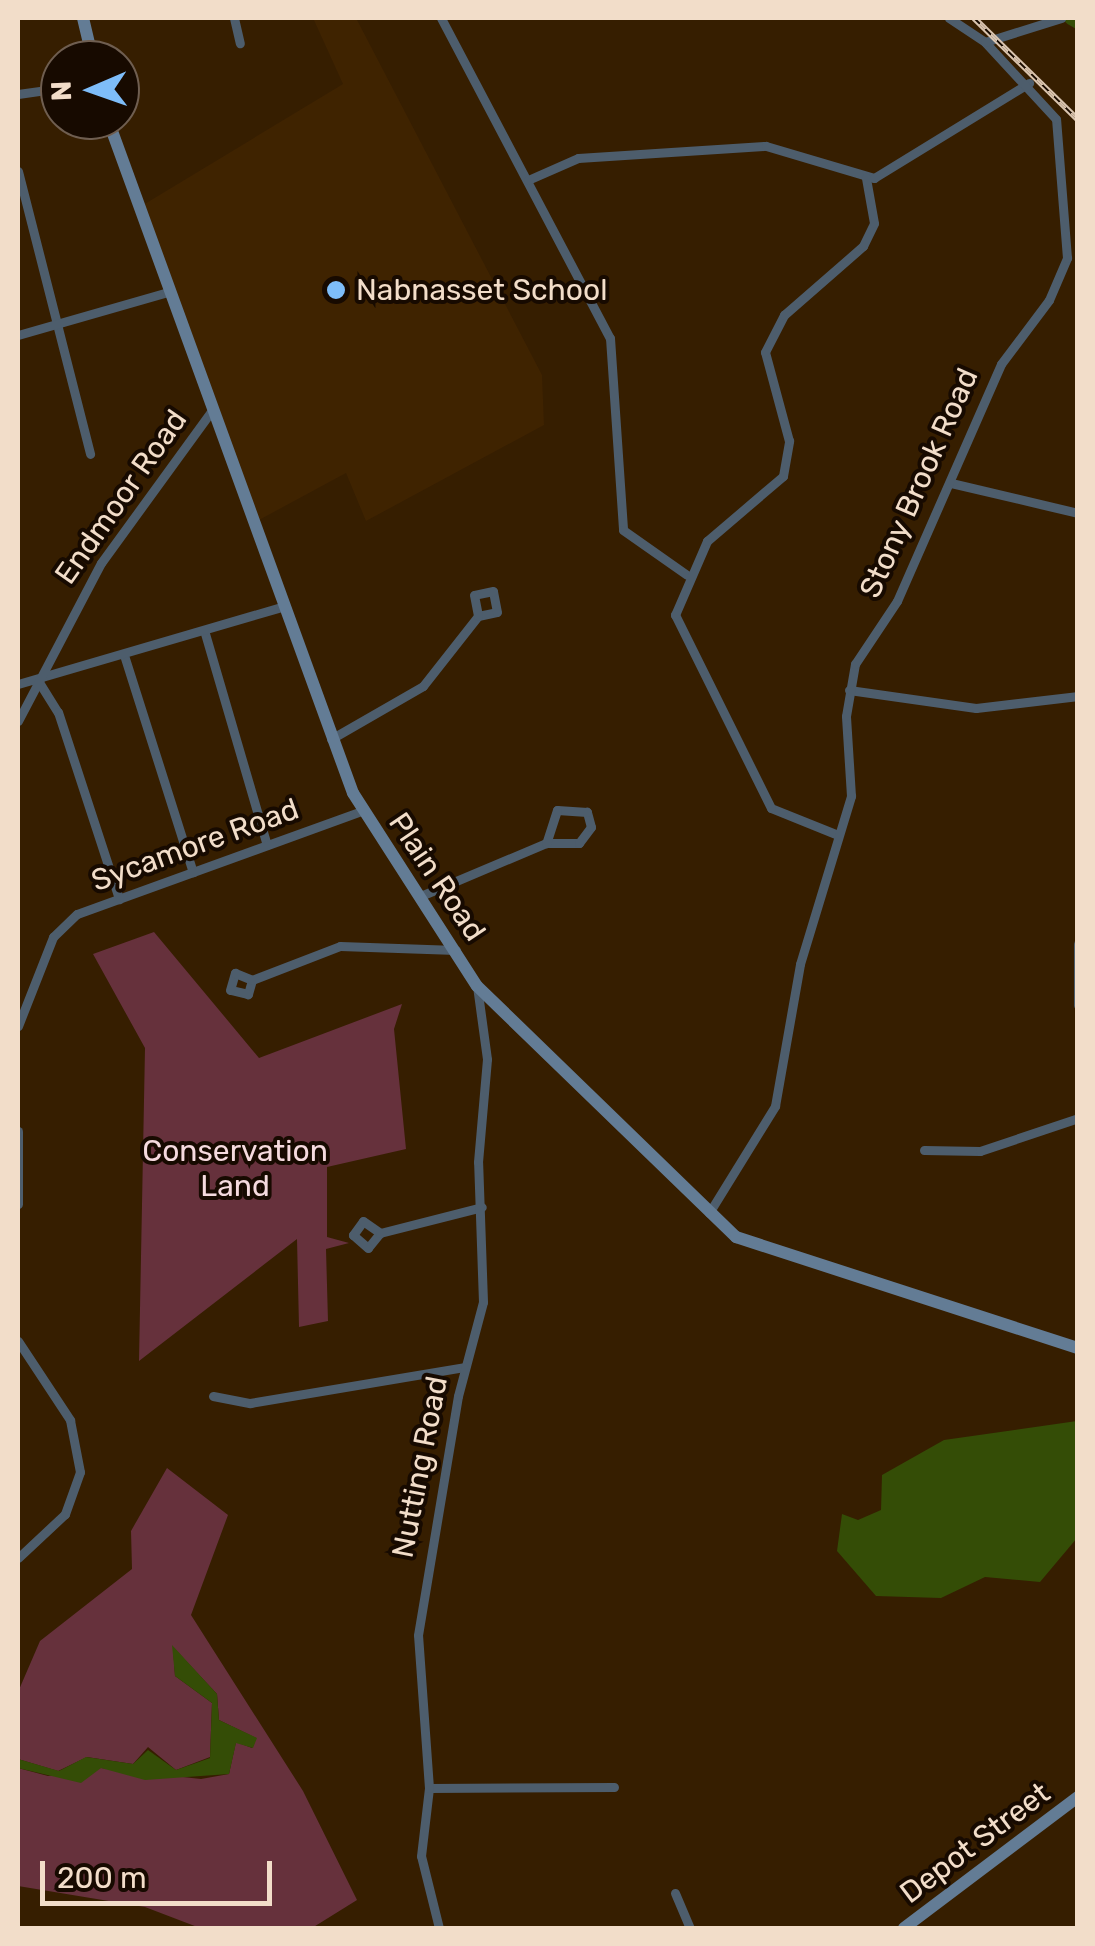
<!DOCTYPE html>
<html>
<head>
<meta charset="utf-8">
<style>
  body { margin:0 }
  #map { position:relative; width:1095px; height:1946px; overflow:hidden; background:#361e00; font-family:Rubik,sans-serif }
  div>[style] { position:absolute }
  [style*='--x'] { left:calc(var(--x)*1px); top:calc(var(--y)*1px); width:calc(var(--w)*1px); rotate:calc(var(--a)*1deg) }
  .built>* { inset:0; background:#3f2300 }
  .green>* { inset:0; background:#66313c }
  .water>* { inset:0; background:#344d06 }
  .river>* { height:14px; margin:-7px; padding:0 7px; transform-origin:7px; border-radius:7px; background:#344d06 }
  .street>* { height:9px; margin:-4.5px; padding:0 4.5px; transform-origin:4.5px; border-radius:4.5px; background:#4d5d6c }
  .secondary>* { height:12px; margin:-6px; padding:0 6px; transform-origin:6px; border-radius:6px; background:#637c95 }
  .rail>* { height:6px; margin-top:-3px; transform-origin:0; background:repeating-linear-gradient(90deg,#170a00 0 8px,#dac5b0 0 16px); box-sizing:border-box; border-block:2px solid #dac5b0 }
  .dots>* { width:28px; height:28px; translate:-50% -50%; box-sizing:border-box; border:5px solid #170a00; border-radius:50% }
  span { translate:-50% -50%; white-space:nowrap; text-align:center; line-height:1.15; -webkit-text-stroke:8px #170a00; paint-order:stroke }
  .poi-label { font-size:30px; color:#f2ddc9 }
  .left { translate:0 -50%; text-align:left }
  .street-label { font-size:30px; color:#f2ddc9 }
  .park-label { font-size:30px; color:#f5dade }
  .frame { position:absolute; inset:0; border:20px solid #f2ddc9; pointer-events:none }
  .north { position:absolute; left:40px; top:40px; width:100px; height:100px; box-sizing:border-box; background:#170a00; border:2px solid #6f5e50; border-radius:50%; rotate:268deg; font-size:28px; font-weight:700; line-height:40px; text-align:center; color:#f2ddc9 }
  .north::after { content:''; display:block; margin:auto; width:35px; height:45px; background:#7ebdf9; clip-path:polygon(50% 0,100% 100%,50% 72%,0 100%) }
  .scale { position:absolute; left:40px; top:1861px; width:232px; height:45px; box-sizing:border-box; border:5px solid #f2ddc9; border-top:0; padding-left:12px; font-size:30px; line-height:35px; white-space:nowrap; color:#f2ddc9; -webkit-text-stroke:8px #170a00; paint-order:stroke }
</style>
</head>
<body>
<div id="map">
  <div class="built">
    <div style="clip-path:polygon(313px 18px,356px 18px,542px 375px,544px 425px,366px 521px,346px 473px,259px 520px,143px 205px,343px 84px)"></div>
  </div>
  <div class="green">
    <div style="clip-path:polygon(154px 932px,259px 1058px,402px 1004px,394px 1029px,406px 1149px,327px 1167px,327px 1237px,349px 1243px,326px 1249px,328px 1321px,299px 1327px,297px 1239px,139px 1361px,145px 1048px,93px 954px)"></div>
    <div style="clip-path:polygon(167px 1468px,228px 1515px,191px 1615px,303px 1791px,357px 1900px,312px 1928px,200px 1928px,145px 1907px,18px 1886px,18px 1768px,48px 1776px,101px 1768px,201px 1779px,229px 1774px,236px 1742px,252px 1748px,256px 1738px,219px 1720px,217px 1694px,173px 1647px,175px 1676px,212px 1703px,210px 1757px,176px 1770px,148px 1747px,133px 1764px,87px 1757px,58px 1771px,18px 1759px,18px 1692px,40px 1641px,132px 1569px,131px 1531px)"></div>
  </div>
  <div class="water">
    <div style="clip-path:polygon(1077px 1421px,1077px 1538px,1040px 1582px,985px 1577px,941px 1598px,876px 1596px,837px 1551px,842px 1514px,858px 1520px,881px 1510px,882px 1475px,944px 1440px)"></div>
    <div style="clip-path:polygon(172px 1645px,217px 1694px,219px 1720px,257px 1738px,253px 1748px,236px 1743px,229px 1774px,145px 1780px,101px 1768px,81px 1783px,18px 1768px,18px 1759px,59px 1771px,86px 1757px,133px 1764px,148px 1750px,176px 1770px,210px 1758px,212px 1703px,175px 1676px)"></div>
  </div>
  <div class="river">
    <div style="--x:1071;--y:18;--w:8;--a:30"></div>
  </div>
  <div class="street">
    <div style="--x:234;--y:18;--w:26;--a:77"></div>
    <div style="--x:441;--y:18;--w:362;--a:62.2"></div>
    <div style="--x:610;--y:338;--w:192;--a:86.1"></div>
    <div style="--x:623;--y:530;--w:78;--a:35.1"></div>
    <div style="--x:949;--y:18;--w:43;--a:33.7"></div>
    <div style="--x:18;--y:94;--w:42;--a:-8.1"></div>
    <div style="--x:18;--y:171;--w:292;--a:75.7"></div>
    <div style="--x:528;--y:180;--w:55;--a:-23.7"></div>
    <div style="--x:578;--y:158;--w:188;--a:-3.7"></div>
    <div style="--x:766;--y:146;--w:113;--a:16.5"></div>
    <div style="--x:874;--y:178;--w:182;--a:-31.5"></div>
    <div style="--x:18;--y:335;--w:156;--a:-16"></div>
    <div style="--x:951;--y:483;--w:130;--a:13.3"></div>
    <div style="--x:204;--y:630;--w:224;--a:73.7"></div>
    <div style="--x:124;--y:655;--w:228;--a:72.4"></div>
    <div style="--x:37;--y:679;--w:39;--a:58"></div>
    <div style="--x:58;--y:712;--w:197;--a:71.9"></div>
    <div style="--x:18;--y:684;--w:274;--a:-16.3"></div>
    <div style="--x:849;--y:690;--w:128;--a:8.1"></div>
    <div style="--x:976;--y:708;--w:103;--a:-6.7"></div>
    <div style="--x:18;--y:721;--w:178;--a:-62.3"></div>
    <div style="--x:101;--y:563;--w:189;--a:-54"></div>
    <div style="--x:331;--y:739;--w:106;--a:-29.9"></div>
    <div style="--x:423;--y:686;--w:89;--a:-51.8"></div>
    <div style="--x:478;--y:616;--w:19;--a:-12"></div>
    <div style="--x:497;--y:612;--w:21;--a:-101"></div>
    <div style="--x:493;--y:591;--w:19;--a:168"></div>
    <div style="--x:474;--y:595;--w:21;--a:79"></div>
    <div style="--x:838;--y:835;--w:72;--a:-158.1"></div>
    <div style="--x:771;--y:808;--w:216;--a:-116.4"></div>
    <div style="--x:675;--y:615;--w:81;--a:-66.6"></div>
    <div style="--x:707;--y:541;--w:100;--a:-40.5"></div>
    <div style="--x:783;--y:476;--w:36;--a:-80"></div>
    <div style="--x:789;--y:441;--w:92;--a:-105.1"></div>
    <div style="--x:765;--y:352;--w:42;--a:-62.8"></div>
    <div style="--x:784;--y:315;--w:105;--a:-41.1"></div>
    <div style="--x:863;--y:246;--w:25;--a:-64"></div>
    <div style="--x:874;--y:223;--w:46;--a:-100.1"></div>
    <div style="--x:423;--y:895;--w:134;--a:-22.9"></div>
    <div style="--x:546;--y:843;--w:33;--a:0"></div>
    <div style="--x:579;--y:843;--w:20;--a:-53"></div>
    <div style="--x:591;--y:827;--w:16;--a:-105"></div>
    <div style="--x:587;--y:812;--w:30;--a:-176"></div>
    <div style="--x:557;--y:810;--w:35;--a:108"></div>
    <div style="--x:1078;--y:944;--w:61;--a:90"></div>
    <div style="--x:252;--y:980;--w:15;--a:106"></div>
    <div style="--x:248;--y:994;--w:18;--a:-167"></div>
    <div style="--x:230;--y:990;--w:18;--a:-74"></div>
    <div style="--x:235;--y:973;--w:18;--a:22"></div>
    <div style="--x:252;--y:980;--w:94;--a:-21.1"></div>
    <div style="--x:340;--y:946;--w:116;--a:2"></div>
    <div style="--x:18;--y:1026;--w:96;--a:-68.5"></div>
    <div style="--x:53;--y:937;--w:33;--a:-44"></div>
    <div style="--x:77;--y:914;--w:303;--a:-19.9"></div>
    <div style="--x:18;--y:1131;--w:73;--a:90"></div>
    <div style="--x:924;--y:1150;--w:56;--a:1"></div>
    <div style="--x:980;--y:1151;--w:103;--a:-18.6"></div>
    <div style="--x:709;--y:1213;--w:126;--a:-58.3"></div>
    <div style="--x:775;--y:1106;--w:144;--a:-80"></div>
    <div style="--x:800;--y:964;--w:176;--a:-73.1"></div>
    <div style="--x:851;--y:796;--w:80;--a:-93.6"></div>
    <div style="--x:846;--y:716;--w:53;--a:-80.2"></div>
    <div style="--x:855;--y:664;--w:76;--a:-56.3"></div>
    <div style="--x:897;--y:601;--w:259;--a:-66.3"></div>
    <div style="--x:1001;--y:364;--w:80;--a:-53.1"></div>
    <div style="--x:1049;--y:300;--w:46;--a:-66.8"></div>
    <div style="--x:1067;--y:258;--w:139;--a:-94.5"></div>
    <div style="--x:1056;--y:119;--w:105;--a:-132.7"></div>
    <div style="--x:985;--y:42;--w:80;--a:-17.5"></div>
    <div style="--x:380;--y:1233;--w:19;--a:129"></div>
    <div style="--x:368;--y:1248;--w:20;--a:-139"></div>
    <div style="--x:353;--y:1235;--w:17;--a:-54"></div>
    <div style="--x:363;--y:1221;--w:21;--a:35"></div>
    <div style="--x:380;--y:1233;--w:105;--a:-14.3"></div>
    <div style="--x:18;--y:1341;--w:95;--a:56.6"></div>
    <div style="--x:70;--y:1420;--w:53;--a:79.1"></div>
    <div style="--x:80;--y:1472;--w:45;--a:109.7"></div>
    <div style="--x:65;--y:1514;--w:64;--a:136.9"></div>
    <div style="--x:213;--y:1396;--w:38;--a:11"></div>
    <div style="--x:250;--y:1403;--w:217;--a:-9.5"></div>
    <div style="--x:429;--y:1788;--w:185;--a:-0.3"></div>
    <div style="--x:675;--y:1893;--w:38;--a:67"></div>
    <div style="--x:439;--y:1928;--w:74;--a:-104"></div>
    <div style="--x:421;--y:1856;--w:68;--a:-83.3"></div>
    <div style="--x:429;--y:1788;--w:153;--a:-94.1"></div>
    <div style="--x:418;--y:1635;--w:242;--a:-80.5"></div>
    <div style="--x:458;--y:1396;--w:97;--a:-75.1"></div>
    <div style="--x:483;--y:1302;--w:140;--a:-92"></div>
    <div style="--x:478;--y:1162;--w:103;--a:-85"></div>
    <div style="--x:487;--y:1059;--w:74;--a:-97.8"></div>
  </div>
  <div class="secondary">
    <div style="--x:83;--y:18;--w:43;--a:76.6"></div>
    <div style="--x:108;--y:120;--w:716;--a:70"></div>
    <div style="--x:353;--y:793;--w:229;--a:57.3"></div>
    <div style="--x:477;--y:986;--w:361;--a:44.1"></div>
    <div style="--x:736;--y:1237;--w:360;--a:18"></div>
    <div style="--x:904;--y:1928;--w:218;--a:-37"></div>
  </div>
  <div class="rail">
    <div style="--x:974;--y:18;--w:146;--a:44.4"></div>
  </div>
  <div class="dots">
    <div style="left:336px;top:290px;background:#7ebdf9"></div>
  </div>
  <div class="poi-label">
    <span class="left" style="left:356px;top:290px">Nabnasset School</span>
  </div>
  <div class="street-label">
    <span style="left:919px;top:483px;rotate:-66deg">Stony Brook Road</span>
    <span style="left:121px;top:497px;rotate:-55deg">Endmoor Road</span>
    <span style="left:195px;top:845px;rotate:-20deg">Sycamore Road</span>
    <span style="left:437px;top:877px;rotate:56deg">Plain Road</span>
    <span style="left:420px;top:1467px;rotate:-79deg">Nutting Road</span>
    <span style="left:975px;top:1843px;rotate:-37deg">Depot Street</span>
  </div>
  <div class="park-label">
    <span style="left:235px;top:1168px">Conservation<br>Land</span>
  </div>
  <div class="frame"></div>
  <div class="north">N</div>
  <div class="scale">200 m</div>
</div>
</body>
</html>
